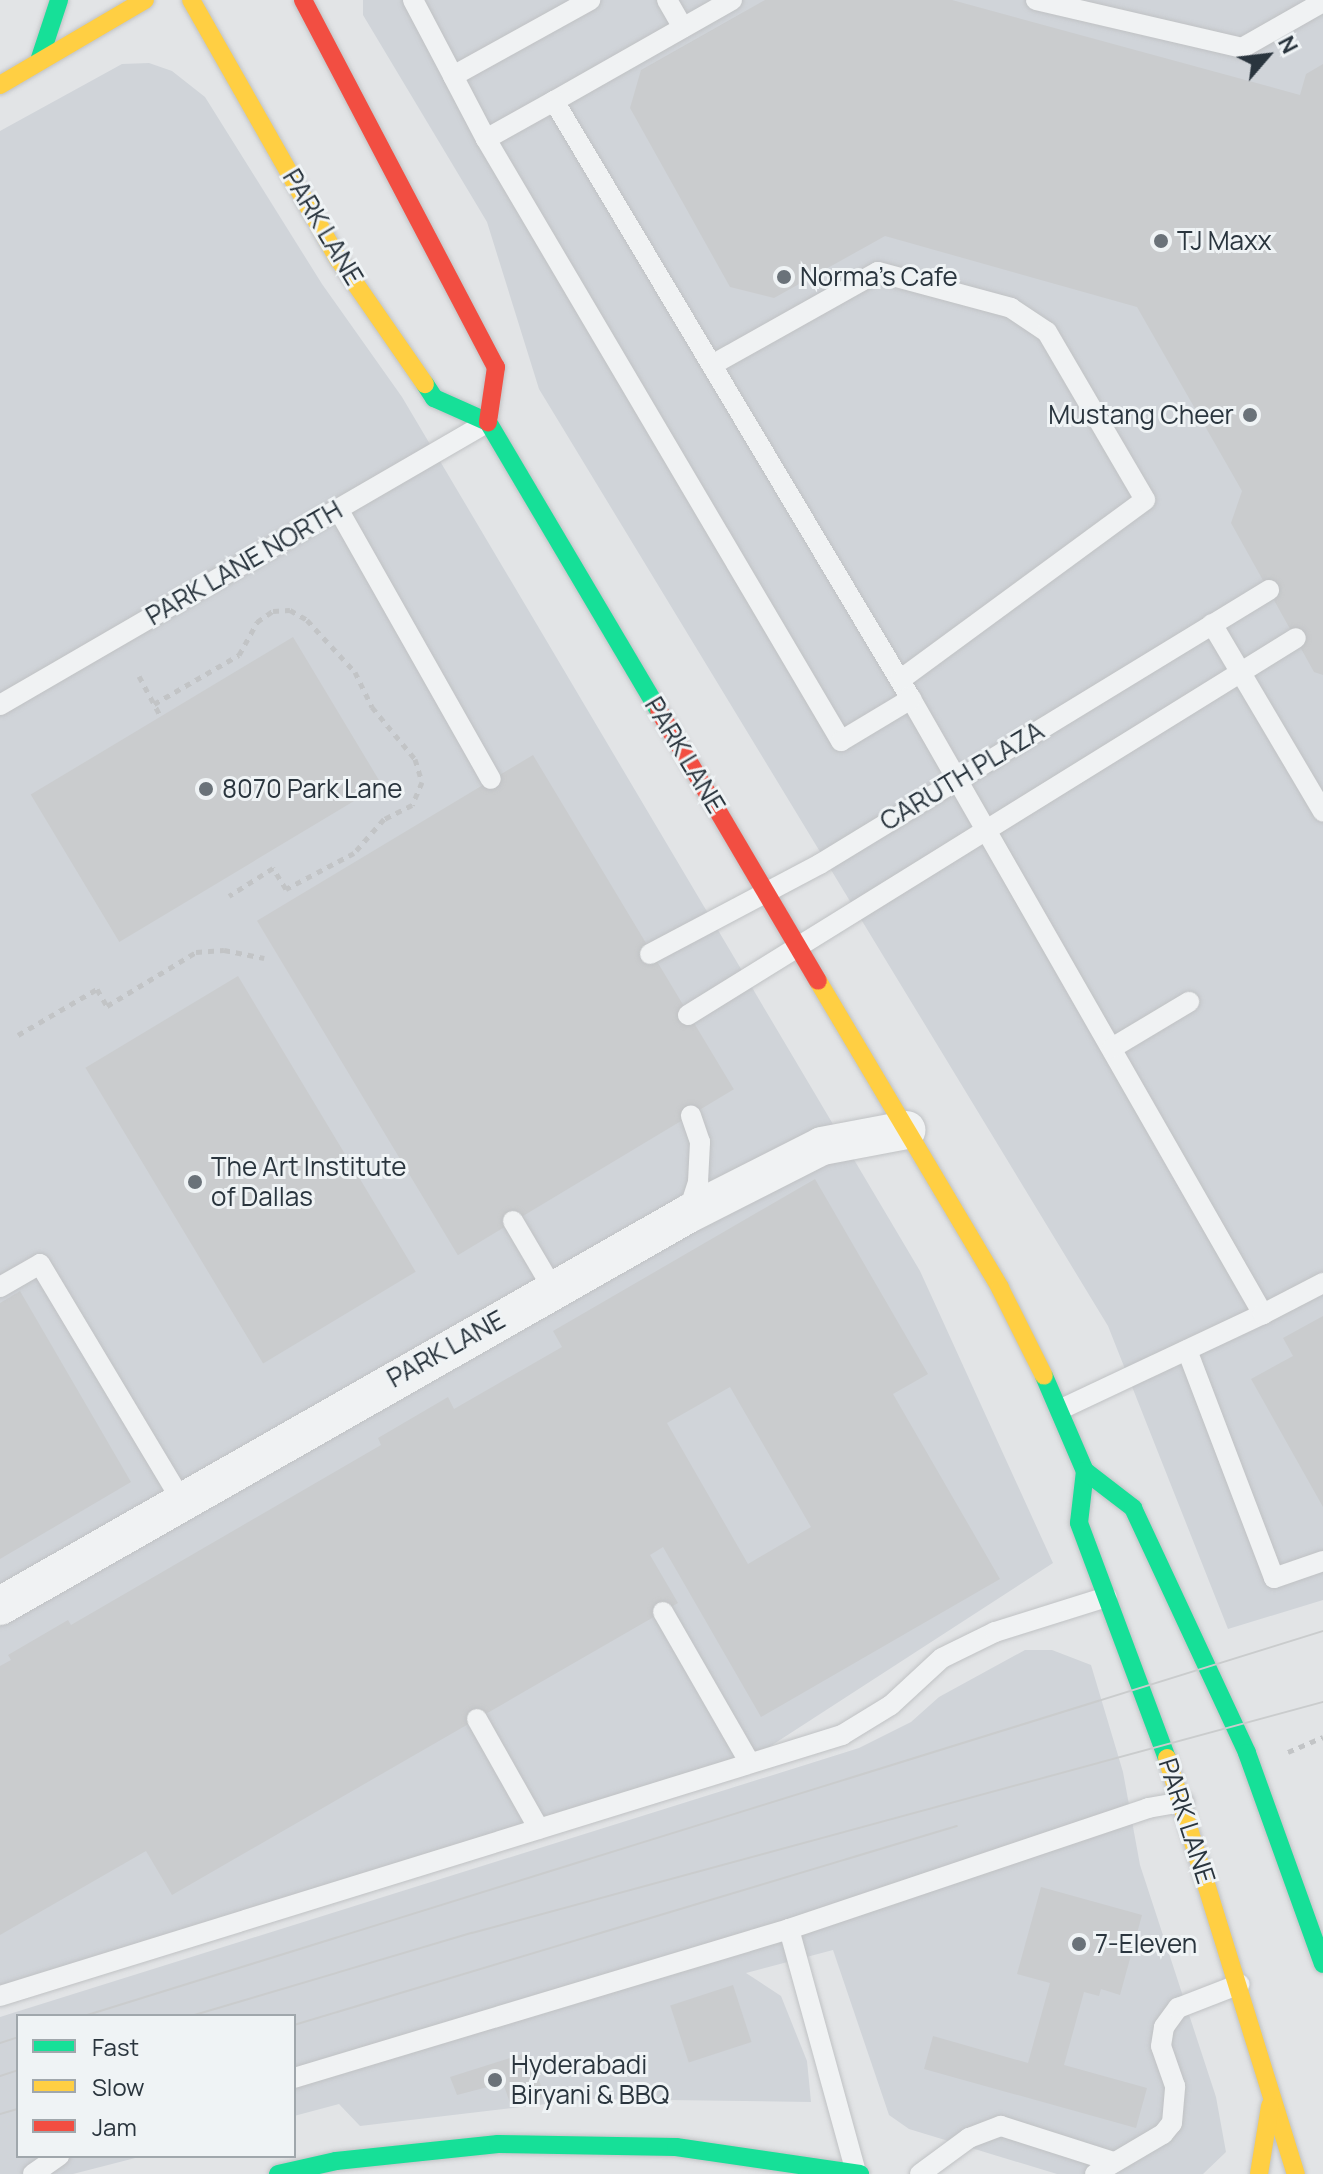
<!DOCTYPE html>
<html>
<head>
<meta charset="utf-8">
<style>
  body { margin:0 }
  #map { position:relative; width:1323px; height:2174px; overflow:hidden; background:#e2e4e6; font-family:Manrope,sans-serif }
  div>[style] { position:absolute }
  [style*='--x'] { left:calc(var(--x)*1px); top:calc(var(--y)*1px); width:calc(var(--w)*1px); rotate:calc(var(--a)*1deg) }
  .built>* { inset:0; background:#d0d4d9 }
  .building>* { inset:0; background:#caccce; transform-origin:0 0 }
  .path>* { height:5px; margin-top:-2.5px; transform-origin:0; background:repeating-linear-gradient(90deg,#c2c4c6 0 6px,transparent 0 12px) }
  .roads { filter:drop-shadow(0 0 2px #c0c2c4) drop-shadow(0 0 2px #c0c2c4) }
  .lane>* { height:20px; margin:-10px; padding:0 10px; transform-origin:10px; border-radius:10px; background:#f0f2f3 }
  .street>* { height:38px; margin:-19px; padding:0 19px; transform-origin:19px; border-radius:19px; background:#f0f2f3 }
  .fast>* { height:18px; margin:-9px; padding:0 9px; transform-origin:9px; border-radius:9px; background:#16e098 }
  .slow>* { height:18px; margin:-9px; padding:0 9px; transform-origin:9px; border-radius:9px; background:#ffcf43 }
  .jam>* { height:18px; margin:-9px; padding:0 9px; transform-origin:9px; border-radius:9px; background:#f24e42 }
  .tram>* { height:2px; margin:-1px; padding:0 1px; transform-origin:1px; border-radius:1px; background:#cacccd }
  .dots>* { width:22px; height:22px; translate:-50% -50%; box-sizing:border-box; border:4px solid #eff3f5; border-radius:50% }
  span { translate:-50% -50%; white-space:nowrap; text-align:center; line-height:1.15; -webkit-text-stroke:6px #eff3f5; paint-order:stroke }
  .street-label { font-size:26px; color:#2a353e }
  .poi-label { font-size:26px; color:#2a353e }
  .left { translate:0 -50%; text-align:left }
  .right { translate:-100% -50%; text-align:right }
  .legend { position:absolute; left:16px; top:2014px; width:280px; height:144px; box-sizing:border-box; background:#eff3f5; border:2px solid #a0a7ac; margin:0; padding:10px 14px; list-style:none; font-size:24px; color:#2a353e }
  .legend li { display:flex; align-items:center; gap:16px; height:40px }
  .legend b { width:40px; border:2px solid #a0a7ac }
  .north { position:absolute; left:1227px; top:16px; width:80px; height:80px; -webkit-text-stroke:6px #eff3f5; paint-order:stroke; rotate:62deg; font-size:22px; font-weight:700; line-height:32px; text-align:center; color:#2a353e }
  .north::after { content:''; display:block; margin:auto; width:28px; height:36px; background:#2a353e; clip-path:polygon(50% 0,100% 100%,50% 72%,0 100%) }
</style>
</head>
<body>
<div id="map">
  <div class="built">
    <div style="clip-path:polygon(363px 0,1323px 0,1323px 1600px,1228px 1629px,1108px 1326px,539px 389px,487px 222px,363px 15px)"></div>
    <div style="clip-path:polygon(149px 63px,172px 71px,205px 97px,322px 284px,402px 397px,920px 1271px,1053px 1563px,766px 1749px,0 1996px,0 131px,122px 64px)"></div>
    <div style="clip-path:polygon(1025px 1650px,1052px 1650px,1091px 1665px,1123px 1772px,1140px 1865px,1216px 2097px,1226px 2152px,1203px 2174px,1057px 2174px,909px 2129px,889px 2115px,833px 1950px,746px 1973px,781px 1996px,807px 2061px,811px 2102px,589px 2099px,360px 2126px,339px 2104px,294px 2116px,294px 2016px,18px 2016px,18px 2156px,143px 2156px,73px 2174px,0 2174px,0 2017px,859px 1748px,911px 1722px,939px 1697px)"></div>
  </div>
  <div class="building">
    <div style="clip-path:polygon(765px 0,952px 0,1300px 95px,1306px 74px,1323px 64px,1323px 675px,1314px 672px,1231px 523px,1242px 491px,1137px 307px,885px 236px,774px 298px,730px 287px,630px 108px,641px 70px)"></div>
    <div style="left:293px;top:637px;width:172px;height:306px;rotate:59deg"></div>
    <div style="left:533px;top:755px;width:390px;height:322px;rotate:59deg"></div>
    <div style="left:238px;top:976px;width:345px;height:178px;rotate:59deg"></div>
    <div style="clip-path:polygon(evenodd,815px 1179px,928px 1374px,893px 1394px,1000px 1579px,761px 1717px,663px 1547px,650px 1555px,678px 1603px,172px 1895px,146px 1851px,0 1935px,0 1666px,11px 1660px,8px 1655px,68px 1620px,71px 1625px,381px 1445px,378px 1438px,448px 1397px,454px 1409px,562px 1347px,553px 1331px,815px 1179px,730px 1387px,811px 1527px,748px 1564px,667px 1423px,730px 1387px)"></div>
    <div style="clip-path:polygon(20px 1291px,131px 1482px,0 1559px,0 1303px)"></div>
    <div style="clip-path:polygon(1323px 1316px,1323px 1507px,1251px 1379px,1293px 1356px,1283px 1338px)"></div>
    <div style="clip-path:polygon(1041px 1887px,1142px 1915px,1120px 1995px,1101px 1989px,1099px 1996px,1084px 1992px,1064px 2065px,1147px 2088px,1136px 2128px,924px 2069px,933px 2036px,1028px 2063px,1050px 1983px,1017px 1974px)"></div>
    <div style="left:733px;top:1985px;width:60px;height:66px;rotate:72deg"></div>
    <div style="clip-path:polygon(529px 2052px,545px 2097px,510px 2103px,503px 2083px,457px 2095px,450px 2077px)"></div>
  </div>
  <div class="path">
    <div style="--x:139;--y:676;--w:47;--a:61.8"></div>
    <div style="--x:154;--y:704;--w:98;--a:-30"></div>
    <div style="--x:239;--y:655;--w:38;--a:-61"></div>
    <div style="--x:257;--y:622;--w:19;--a:-35"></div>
    <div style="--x:273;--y:611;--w:17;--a:-3"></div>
    <div style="--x:290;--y:610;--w:20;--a:30"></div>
    <div style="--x:307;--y:620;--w:71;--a:47.3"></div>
    <div style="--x:355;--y:672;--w:39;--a:64"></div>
    <div style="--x:372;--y:707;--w:67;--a:50.4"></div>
    <div style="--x:415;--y:759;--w:24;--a:73"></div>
    <div style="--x:422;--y:782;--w:25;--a:113"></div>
    <div style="--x:412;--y:805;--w:31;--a:153"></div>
    <div style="--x:384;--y:819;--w:45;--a:131.4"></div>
    <div style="--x:354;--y:853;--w:77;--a:152.1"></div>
    <div style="--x:286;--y:889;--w:25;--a:-122"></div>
    <div style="--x:273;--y:868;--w:52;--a:147.5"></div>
    <div style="--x:18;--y:1035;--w:91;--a:-30.2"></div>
    <div style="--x:97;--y:989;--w:20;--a:60"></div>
    <div style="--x:107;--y:1006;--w:104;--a:-31.2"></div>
    <div style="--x:196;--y:952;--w:28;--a:-4"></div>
    <div style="--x:224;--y:950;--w:41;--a:11.3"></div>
    <div style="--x:1288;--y:1752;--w:38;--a:-23"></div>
  </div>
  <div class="roads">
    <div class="lane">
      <div style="--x:413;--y:0;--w:86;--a:62.2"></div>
      <div style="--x:453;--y:76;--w:157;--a:-29"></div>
      <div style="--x:667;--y:0;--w:32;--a:60"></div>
      <div style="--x:732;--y:0;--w:205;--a:150.4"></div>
      <div style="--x:554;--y:101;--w:696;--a:59.16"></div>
      <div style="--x:911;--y:699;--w:709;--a:60.22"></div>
      <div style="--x:1263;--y:1314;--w:223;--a:154.8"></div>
      <div style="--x:1036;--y:0;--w:212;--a:13.1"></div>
      <div style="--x:1242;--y:48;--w:93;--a:-29.6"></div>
      <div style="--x:453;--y:76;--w:71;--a:62.4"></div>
      <div style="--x:554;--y:101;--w:78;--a:150.8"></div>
      <div style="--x:486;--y:139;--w:699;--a:59.47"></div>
      <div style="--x:841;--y:741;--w:82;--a:-31"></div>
      <div style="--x:712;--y:365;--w:190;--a:-29.3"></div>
      <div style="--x:878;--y:272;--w:138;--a:15.1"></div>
      <div style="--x:1011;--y:308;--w:43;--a:33.7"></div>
      <div style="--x:1047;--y:332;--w:194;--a:59.7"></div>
      <div style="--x:1145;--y:500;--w:304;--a:143.7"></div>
      <div style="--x:338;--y:509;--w:310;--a:60.5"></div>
      <div style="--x:1212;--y:624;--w:218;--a:59.4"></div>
      <div style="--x:0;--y:705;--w:564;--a:-30.11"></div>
      <div style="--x:650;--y:954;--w:192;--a:-27.9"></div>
      <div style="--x:820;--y:864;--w:526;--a:-31.39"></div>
      <div style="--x:688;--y:1015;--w:715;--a:-31.8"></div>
      <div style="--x:1112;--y:1048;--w:90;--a:-30.9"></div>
      <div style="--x:688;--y:1213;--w:33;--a:-72"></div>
      <div style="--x:698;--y:1182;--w:40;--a:-87.1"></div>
      <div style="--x:700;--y:1142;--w:28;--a:-109"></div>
      <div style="--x:513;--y:1221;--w:79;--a:59.5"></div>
      <div style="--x:0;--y:1287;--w:46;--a:-29.9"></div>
      <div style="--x:40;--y:1264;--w:275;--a:59.1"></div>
      <div style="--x:1263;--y:1314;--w:68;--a:-27.3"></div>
      <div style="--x:1187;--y:1350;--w:244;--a:69.1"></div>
      <div style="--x:1274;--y:1578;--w:52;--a:-19.1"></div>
      <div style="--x:663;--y:1612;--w:174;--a:60.1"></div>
      <div style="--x:477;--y:1719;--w:126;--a:60.6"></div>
      <div style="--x:789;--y:1929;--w:253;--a:74.6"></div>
      <div style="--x:0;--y:1996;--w:882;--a:-17.22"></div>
      <div style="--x:842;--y:1735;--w:57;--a:-31.5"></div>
      <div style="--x:891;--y:1705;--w:69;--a:-42.7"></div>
      <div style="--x:942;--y:1658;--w:59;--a:-26.1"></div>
      <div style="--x:995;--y:1632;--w:117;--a:-17.4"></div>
      <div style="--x:294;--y:2078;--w:517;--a:-16.75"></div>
      <div style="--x:789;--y:1929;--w:379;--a:-18.6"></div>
      <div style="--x:1148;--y:1808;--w:36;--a:-10"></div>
      <div style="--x:33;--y:2174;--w:32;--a:-35"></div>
      <div style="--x:920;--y:2174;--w:61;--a:-36.3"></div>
      <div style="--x:969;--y:2138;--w:34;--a:-21"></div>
      <div style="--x:1001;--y:2126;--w:119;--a:17.7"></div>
      <div style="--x:1095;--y:2174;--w:79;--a:-30.5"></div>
      <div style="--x:1163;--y:2134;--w:14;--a:-51"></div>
      <div style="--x:1172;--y:2123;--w:37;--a:-85"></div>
      <div style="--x:1175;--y:2086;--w:42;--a:-109.3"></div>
      <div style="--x:1161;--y:2046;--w:19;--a:-81"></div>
      <div style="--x:1164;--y:2027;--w:24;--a:-54"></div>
      <div style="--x:1178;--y:2008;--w:66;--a:-21.2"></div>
    </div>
    <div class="street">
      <div style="--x:0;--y:1606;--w:792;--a:-29.67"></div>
      <div style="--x:688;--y:1214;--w:150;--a:-26.9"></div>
      <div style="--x:822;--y:1146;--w:86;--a:-10.7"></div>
    </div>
    <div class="fast">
      <div style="--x:39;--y:61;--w:64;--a:-71.8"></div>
      <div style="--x:425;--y:384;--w:17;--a:57"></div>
      <div style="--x:434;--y:398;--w:59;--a:24"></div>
      <div style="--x:488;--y:422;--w:336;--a:59.4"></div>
      <div style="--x:1044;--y:1376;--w:103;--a:66.7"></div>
      <div style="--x:1085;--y:1471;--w:52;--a:96.6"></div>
      <div style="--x:1079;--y:1523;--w:251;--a:69.5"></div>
      <div style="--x:1085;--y:1471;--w:61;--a:37.6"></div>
      <div style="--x:1133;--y:1508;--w:270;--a:65"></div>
      <div style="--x:1247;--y:1753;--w:224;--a:70.2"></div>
      <div style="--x:278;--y:2174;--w:59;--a:-12.6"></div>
      <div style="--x:336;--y:2161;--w:163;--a:-6"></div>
      <div style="--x:498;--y:2144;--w:178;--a:1"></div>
      <div style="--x:676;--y:2147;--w:186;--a:8.3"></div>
    </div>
    <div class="slow">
      <div style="--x:191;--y:0;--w:299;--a:60.4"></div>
      <div style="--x:339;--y:260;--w:151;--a:55.3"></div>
      <div style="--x:0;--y:85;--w:168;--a:-30.4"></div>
      <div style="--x:818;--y:981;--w:357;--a:59.3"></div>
      <div style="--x:1000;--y:1288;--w:98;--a:63.4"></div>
      <div style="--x:1167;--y:1758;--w:436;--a:72.8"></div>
      <div style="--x:1259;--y:2174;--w:69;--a:-80.8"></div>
    </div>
    <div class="jam">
      <div style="--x:303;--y:0;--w:415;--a:62.3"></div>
      <div style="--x:496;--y:367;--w:56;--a:98.3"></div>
      <div style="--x:659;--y:711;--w:313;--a:59.5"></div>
    </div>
  </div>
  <div class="tram">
    <div style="--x:84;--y:2016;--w:1297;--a:-17.26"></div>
    <div style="--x:191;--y:2016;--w:293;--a:-16.5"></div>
    <div style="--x:472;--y:1933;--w:882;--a:-15.19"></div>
    <div style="--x:294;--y:2025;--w:692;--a:-16.71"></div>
    <div style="--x:0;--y:2043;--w:19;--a:-18"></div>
    <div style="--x:0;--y:2076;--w:19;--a:-18"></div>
    <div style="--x:0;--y:2114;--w:19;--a:-16"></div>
  </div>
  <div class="dots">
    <div style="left:1161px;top:241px;background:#6a7279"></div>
    <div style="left:784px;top:277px;background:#6a7279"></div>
    <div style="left:1250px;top:415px;background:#6a7279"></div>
    <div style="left:206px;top:789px;background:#6a7279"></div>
    <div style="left:195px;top:1182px;background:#6a7279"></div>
    <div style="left:1079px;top:1944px;background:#6a7279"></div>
    <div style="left:495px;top:2080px;background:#6a7279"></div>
  </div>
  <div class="street-label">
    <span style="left:323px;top:227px;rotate:59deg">PARK LANE</span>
    <span style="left:244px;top:563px;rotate:-30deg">PARK LANE NORTH</span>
    <span style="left:685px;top:755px;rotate:59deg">PARK LANE</span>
    <span style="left:962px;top:776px;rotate:-31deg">CARUTH PLAZA</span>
    <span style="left:446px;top:1349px;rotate:-29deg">PARK LANE</span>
    <span style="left:1187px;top:1821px;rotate:72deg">PARK LANE</span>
  </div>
  <div class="poi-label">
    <span class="left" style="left:1177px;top:241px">TJ Maxx</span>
    <span class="left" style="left:800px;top:277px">Norma's Cafe</span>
    <span class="right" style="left:1234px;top:415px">Mustang Cheer</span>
    <span class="left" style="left:222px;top:789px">8070 Park Lane</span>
    <span class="left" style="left:211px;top:1182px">The Art Institute<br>of Dallas</span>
    <span class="left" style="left:1095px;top:1944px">7-Eleven</span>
    <span class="left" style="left:511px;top:2080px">Hyderabadi<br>Biryani &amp; BBQ</span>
  </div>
  <ul class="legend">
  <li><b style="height:10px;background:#16e098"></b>Fast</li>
  <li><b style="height:10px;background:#ffcf43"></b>Slow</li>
  <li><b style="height:10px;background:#f24e42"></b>Jam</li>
  </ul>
  <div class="north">N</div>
</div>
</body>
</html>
